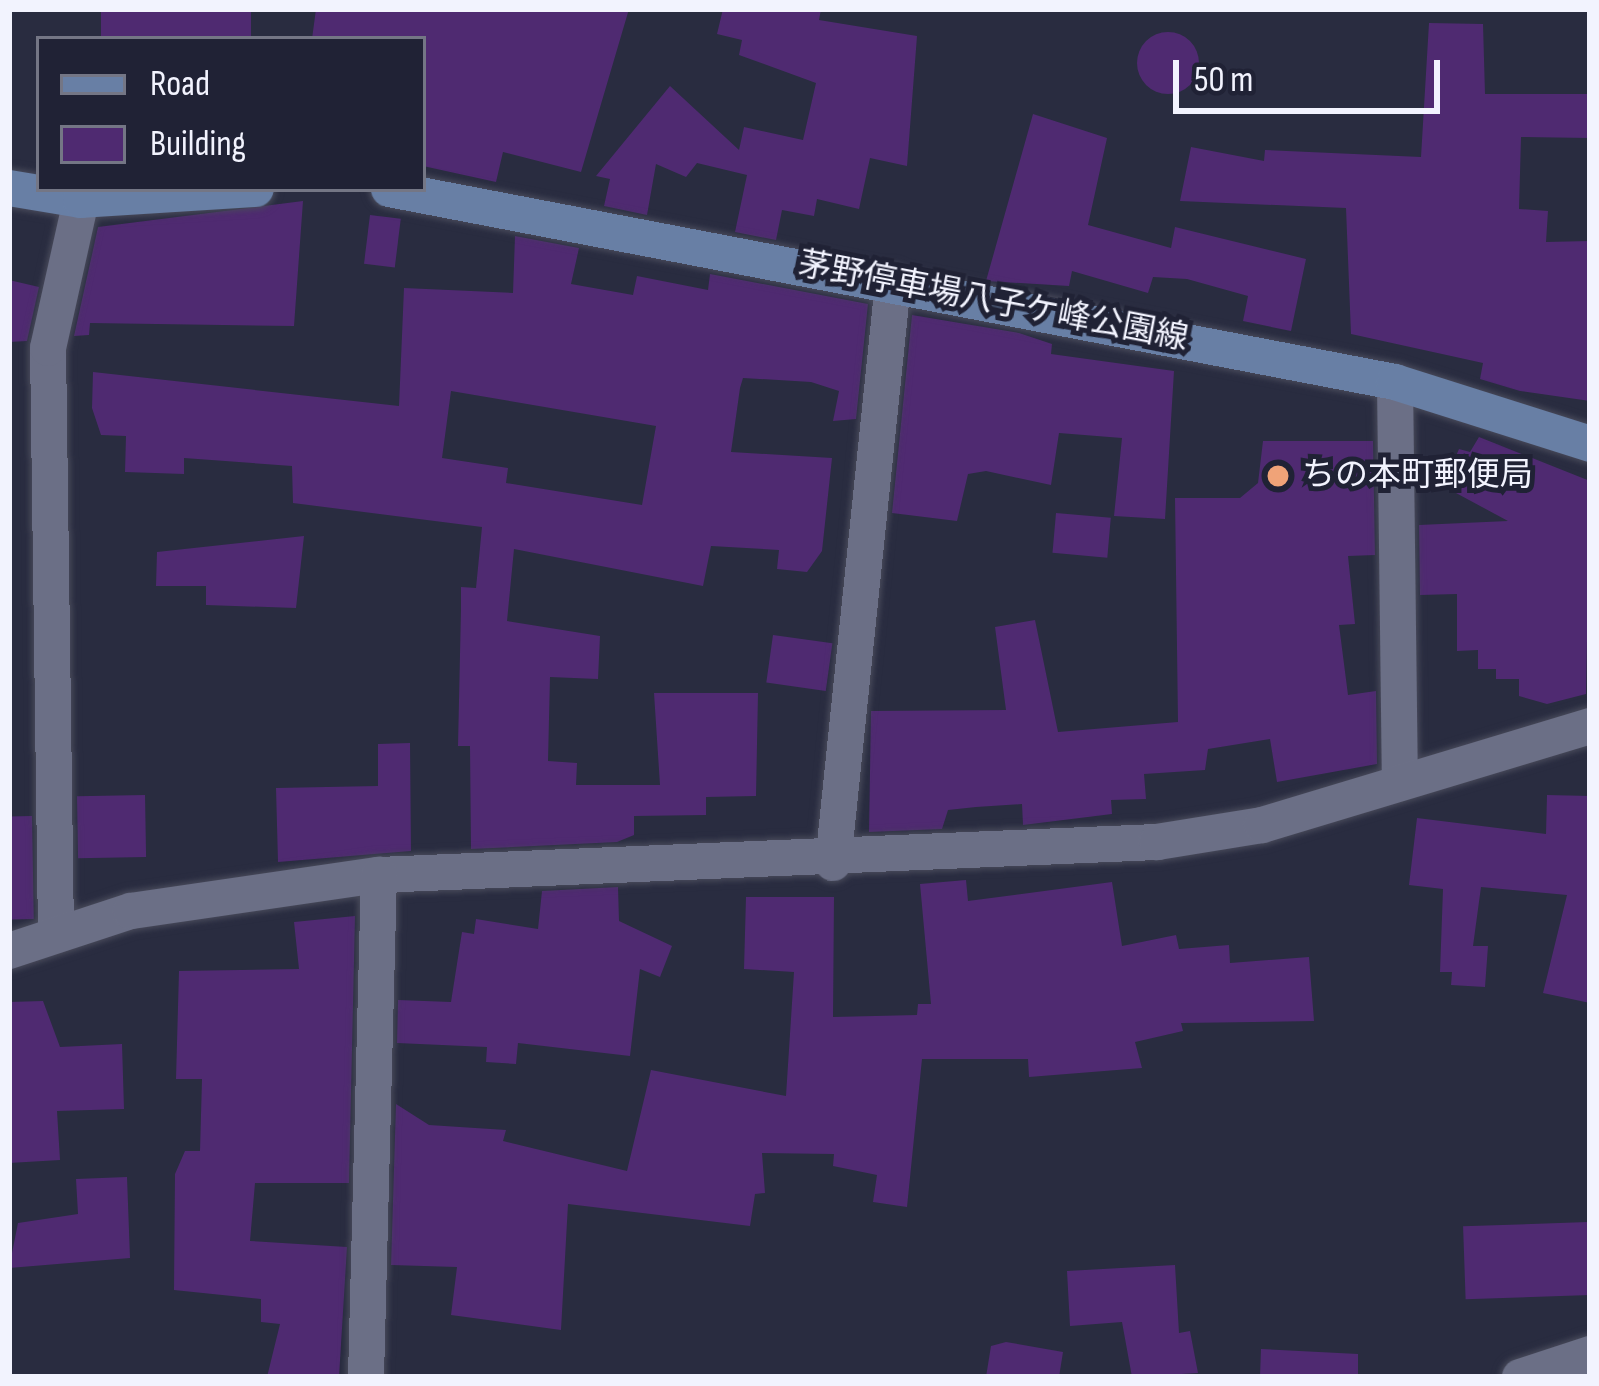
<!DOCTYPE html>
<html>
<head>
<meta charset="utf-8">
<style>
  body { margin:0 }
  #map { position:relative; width:1599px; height:1386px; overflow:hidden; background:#292c40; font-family:"Sofia Sans Condensed","Noto Sans JP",sans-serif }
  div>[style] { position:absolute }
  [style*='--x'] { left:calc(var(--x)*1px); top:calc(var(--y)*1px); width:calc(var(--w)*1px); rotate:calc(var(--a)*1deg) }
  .building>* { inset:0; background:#4f2a71; transform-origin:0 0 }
  .round { border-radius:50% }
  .roads { filter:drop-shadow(0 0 3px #484a5a) drop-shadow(0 0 3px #484a5a) }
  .street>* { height:36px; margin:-18px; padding:0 18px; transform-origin:18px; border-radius:18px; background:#6b6f86 }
  .secondary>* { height:36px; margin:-18px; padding:0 18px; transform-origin:18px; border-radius:18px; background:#687fa5 }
  .dots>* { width:33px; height:33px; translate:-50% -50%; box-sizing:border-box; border:6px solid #202235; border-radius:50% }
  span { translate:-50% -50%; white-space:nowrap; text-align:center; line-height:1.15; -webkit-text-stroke:10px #202235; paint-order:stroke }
  .street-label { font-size:33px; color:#f2f3fe }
  .poi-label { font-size:33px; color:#f2f3fe }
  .left { translate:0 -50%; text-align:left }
  .frame { position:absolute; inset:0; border:12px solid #f2f3fe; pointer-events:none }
  .legend { position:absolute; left:36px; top:36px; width:390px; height:156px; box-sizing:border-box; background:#202235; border:3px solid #747685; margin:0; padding:15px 21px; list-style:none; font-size:36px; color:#f2f3fe }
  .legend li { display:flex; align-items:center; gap:24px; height:60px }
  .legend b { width:60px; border:3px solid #747685 }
  .scale { position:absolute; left:1173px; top:60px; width:267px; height:54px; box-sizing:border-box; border:6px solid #f2f3fe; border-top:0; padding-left:15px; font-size:36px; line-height:42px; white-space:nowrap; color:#f2f3fe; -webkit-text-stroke:9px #202235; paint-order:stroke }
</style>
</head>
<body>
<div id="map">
  <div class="building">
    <div style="left:101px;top:9px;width:150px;height:30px"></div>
    <div style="clip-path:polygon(316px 9px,629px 9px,581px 172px,503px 152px,496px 182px,423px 166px,423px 39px,312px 39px)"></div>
    <div style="clip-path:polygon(723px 9px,821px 9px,819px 20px,917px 36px,907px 166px,870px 158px,859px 209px,817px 199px,814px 216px,782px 210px,776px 240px,735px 232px,747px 175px,697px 163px,686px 177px,656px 164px,647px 215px,604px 206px,610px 179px,596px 176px,670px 86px,739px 150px,744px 127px,803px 140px,816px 83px,739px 55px,742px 40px,717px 34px)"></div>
    <div style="clip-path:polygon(1429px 23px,1483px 24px,1485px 94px,1590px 94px,1590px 138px,1521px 137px,1519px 209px,1548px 211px,1546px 242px,1590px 241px,1590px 401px,1520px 391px,1480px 379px,1483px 363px,1351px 334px,1346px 208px,1180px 201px,1191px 147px,1264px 161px,1265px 150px,1421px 157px)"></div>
    <div class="round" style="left:1137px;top:32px;width:62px;height:62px"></div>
    <div style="clip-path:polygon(1033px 114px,1107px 138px,1088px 225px,1171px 248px,1175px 227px,1306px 259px,1291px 331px,1243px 321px,1248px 296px,1187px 279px,1153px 277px,1148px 293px,1072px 271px,1069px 286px,986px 281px)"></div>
    <div style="clip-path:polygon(303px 201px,294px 326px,90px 323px,89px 335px,74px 336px,98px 227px)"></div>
    <div style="left:370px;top:215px;width:31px;height:49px;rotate:7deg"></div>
    <div style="clip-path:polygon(evenodd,515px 236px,579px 248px,571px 284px,633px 295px,637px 276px,708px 290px,710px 274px,868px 304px,856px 419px,833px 421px,839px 391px,811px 382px,743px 378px,740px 388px,731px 452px,832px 458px,822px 551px,807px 572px,777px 569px,779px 550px,711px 546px,703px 586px,514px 549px,507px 621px,600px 636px,598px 679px,550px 677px,548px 761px,577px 763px,576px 785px,660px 785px,654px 693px,758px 693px,756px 796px,706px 797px,706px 815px,634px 816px,634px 835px,617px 842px,471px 849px,470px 746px,458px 746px,461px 609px,461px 587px,476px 588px,482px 527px,293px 503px,292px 466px,184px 458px,184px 474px,125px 472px,126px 436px,101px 435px,92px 408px,93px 372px,399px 406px,404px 288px,513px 293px,515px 236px,451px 391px,656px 426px,642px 505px,506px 483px,508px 468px,442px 458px,451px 391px)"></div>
    <div style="clip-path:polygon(9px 280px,39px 287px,27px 341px,9px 342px)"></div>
    <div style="clip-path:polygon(912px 315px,1019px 333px,1052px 344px,1051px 354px,1174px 371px,1165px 519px,1114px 516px,1122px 438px,1059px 433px,1051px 485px,986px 471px,968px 474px,957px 521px,892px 513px)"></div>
    <div style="clip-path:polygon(1479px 437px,1590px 481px,1586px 694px,1547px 704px,1519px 696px,1519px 679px,1496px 679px,1496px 669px,1478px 669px,1478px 650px,1457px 651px,1457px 594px,1420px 595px,1419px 525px,1508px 521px,1443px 486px,1459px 449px,1470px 452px)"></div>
    <div style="clip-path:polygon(1263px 441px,1373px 441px,1375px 555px,1348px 556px,1355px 624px,1339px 625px,1348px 695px,1376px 691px,1377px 764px,1277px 782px,1270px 739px,1208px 749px,1205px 770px,1144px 774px,1146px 799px,1111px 800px,1112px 814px,1023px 825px,1022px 804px,976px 807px,948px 810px,942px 829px,869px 832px,871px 711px,1006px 710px,995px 627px,1035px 620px,1058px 732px,1178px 722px,1175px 498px,1240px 498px,1258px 483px)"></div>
    <div style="left:1056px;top:513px;width:55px;height:40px;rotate:5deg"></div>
    <div style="clip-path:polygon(304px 536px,296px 608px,206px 605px,206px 586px,156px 586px,157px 552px)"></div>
    <div style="left:773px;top:635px;width:60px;height:48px;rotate:8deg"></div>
    <div style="clip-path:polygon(410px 743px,411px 851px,278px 862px,276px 788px,378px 786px,378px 744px)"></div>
    <div style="left:145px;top:795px;width:62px;height:68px;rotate:89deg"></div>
    <div style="clip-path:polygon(1547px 795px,1590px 796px,1590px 1003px,1543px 993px,1567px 895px,1481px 887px,1473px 946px,1488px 946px,1485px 987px,1451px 985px,1452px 972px,1440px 972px,1443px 889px,1409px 885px,1417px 818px,1546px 834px)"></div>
    <div style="left:32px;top:816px;width:103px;height:23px;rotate:89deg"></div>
    <div style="clip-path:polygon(966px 880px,968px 901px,1112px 882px,1122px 946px,1176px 935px,1179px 949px,1229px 945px,1230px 963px,1309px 957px,1314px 1021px,1181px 1023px,1183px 1031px,1135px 1042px,1142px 1068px,1029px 1077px,1028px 1059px,922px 1059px,907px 1207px,873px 1202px,877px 1175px,833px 1166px,834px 1154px,762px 1153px,765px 1193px,755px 1194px,750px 1226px,568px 1204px,561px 1330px,451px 1315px,457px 1267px,391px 1265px,396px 1104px,429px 1125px,506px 1130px,503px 1141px,627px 1171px,651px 1070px,786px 1096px,794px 972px,744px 969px,746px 897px,834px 897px,833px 1017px,917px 1015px,918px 1004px,931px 1004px,920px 884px)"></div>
    <div style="clip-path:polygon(618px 887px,619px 921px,672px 946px,660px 977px,640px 969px,630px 1056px,518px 1043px,516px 1064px,486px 1062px,487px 1047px,397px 1043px,398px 1000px,451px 1002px,462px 932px,474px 934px,476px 919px,538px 929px,542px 891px)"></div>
    <div style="clip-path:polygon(355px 916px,349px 1183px,255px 1183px,250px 1241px,347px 1247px,339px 1377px,267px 1377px,280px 1324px,261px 1322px,261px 1299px,174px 1290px,175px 1174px,185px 1151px,200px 1151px,202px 1079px,176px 1079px,179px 971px,299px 969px,294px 922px)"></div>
    <div style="clip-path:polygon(43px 1001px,60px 1047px,122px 1044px,124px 1109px,57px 1111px,60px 1160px,9px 1163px,9px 1002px)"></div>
    <div style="clip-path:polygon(127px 1177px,130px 1258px,9px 1268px,18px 1223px,78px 1214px,76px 1179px)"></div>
    <div style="left:1588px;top:1222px;width:73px;height:125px;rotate:88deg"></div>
    <div style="clip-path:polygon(1175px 1265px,1179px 1333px,1190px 1331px,1198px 1373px,1132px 1377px,1122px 1322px,1070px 1326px,1067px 1271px)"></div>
    <div style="clip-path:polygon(1006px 1342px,1063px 1352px,1059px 1377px,986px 1377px,991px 1346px)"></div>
    <div style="clip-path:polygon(1261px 1349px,1358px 1354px,1358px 1377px,1260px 1377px)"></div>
  </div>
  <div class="roads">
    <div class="street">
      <div style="--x:1395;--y:382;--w:399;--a:89.3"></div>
      <div style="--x:833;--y:863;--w:583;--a:-84.09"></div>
      <div style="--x:56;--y:934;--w:586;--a:-90.78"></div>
      <div style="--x:48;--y:348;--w:152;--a:-77.4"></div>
      <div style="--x:9;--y:951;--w:128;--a:-18.2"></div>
      <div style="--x:131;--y:911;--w:251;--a:-8.3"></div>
      <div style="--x:379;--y:875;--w:779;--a:-2.43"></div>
      <div style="--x:1157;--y:842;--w:106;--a:-9.2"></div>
      <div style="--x:1262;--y:825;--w:343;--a:-16.8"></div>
      <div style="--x:366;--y:1377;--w:502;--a:-88.52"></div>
      <div style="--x:1520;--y:1377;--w:74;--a:-18.2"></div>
    </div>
    <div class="secondary">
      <div style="--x:9;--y:188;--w:73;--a:9.5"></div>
      <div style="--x:81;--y:200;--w:175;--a:-3.6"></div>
      <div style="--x:389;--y:189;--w:1024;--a:10.86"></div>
      <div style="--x:1395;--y:382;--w:205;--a:17.6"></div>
    </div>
  </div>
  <div class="dots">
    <div style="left:1278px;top:476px;background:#f0a378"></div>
  </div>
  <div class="street-label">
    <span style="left:993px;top:302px;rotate:11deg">茅野停車場八子ケ峰公園線</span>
  </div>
  <div class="poi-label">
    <span class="left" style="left:1302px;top:476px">ちの本町郵便局</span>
  </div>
  <div class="frame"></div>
  <ul class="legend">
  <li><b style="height:15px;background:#687fa5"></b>Road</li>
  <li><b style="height:33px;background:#4f2a71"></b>Building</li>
  </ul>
  <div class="scale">50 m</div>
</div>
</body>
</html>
